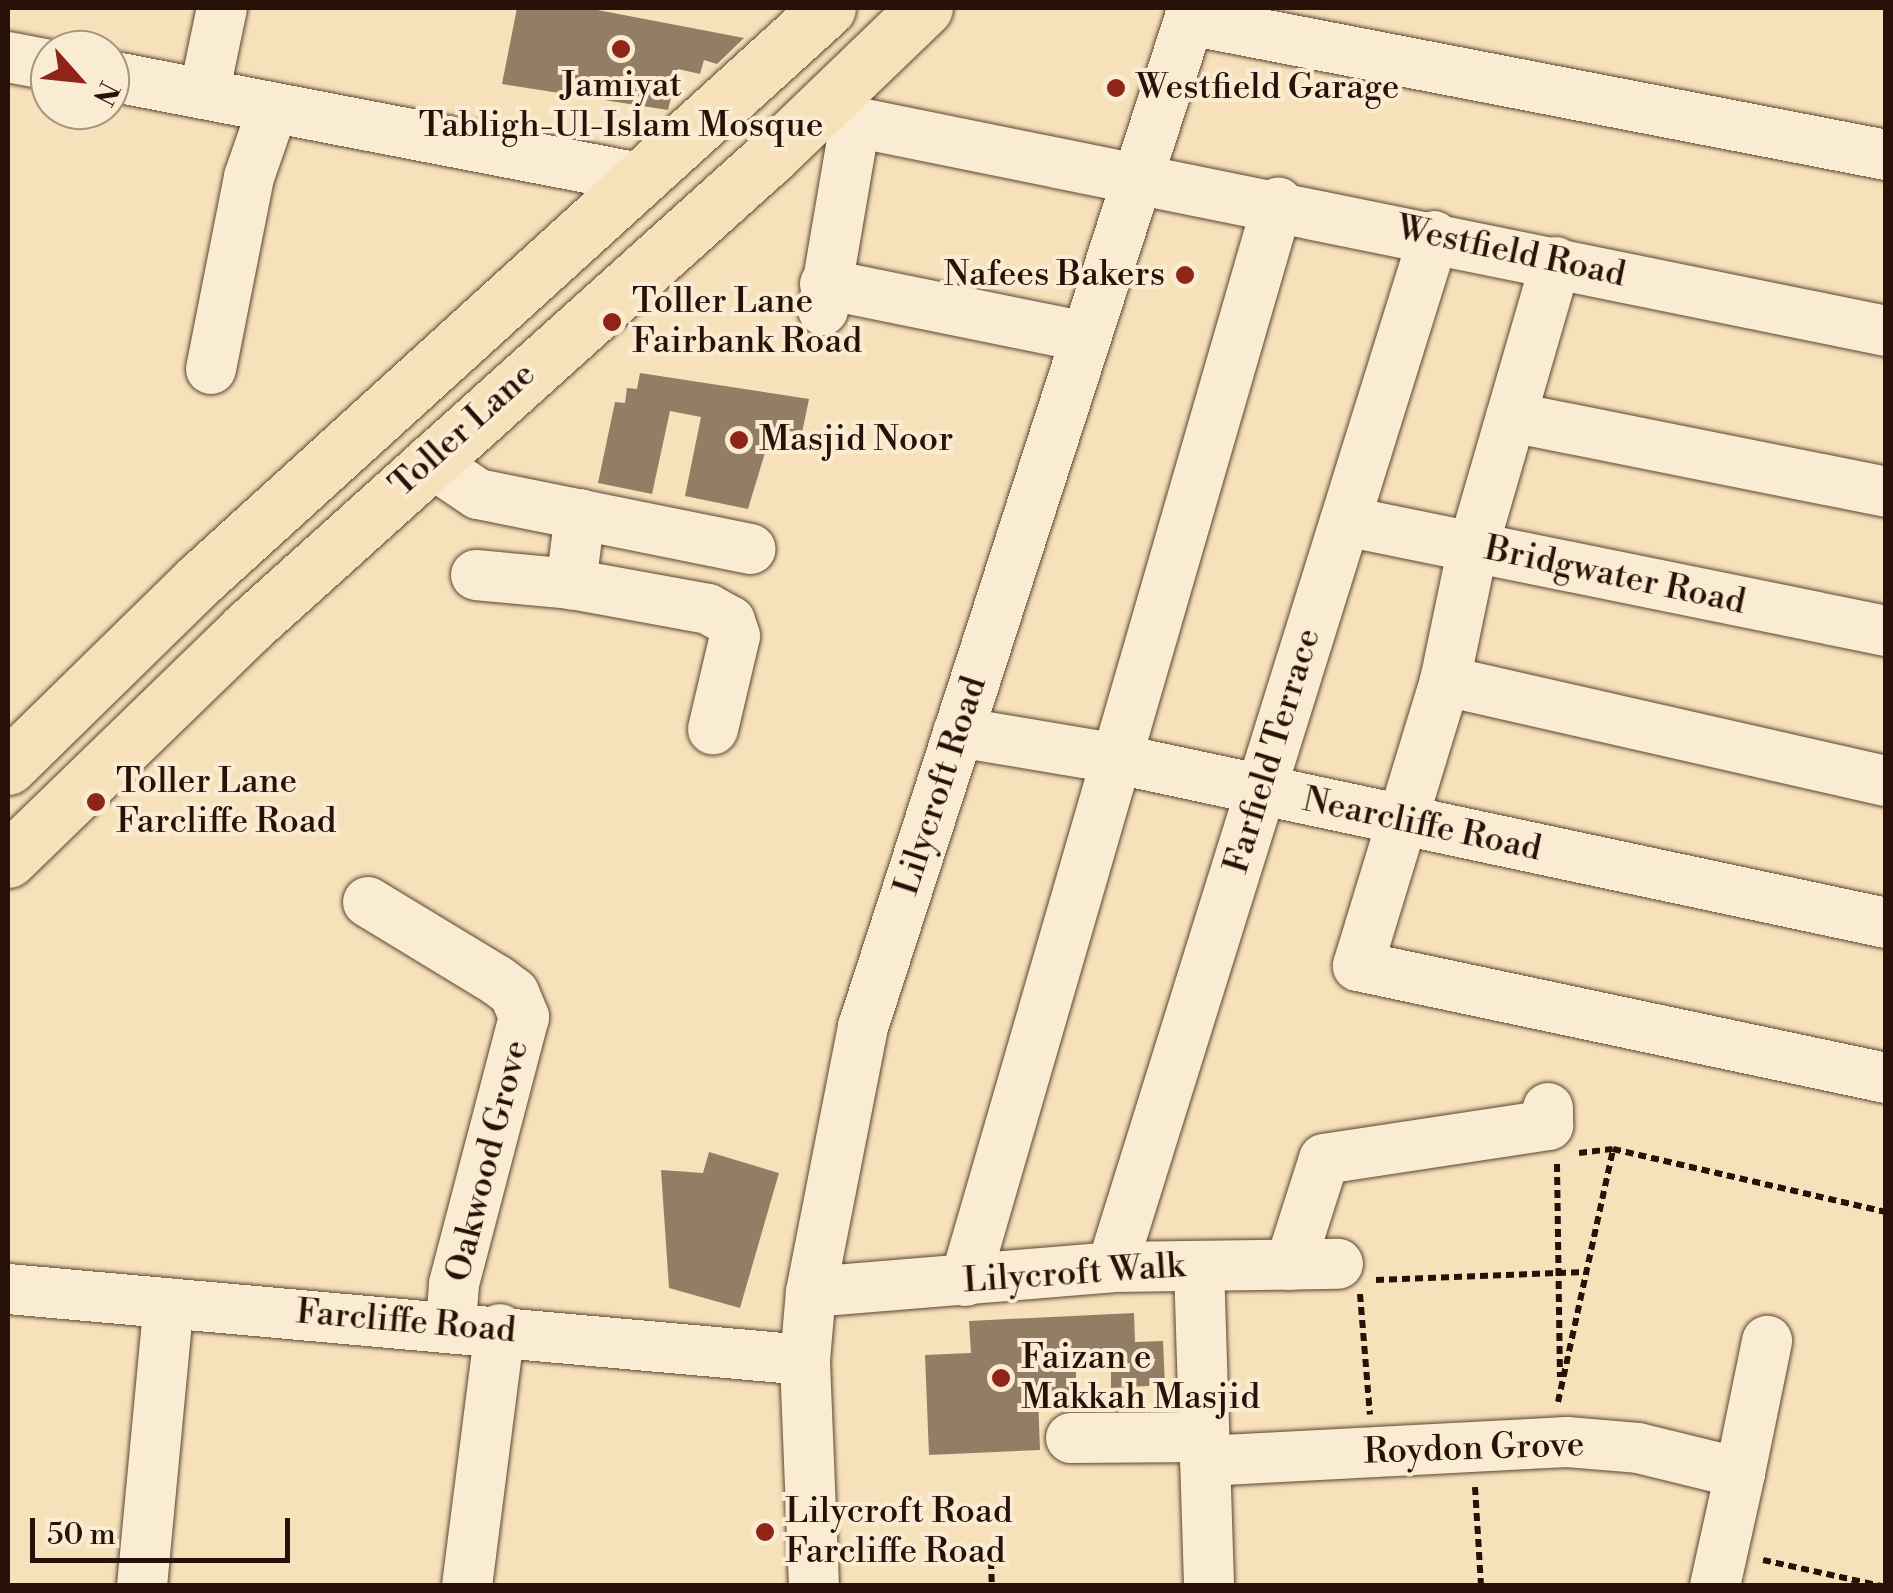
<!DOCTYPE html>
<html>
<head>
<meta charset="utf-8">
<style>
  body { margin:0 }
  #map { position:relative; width:1893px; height:1593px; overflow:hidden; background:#f6e1ba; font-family:"Libre Bodoni",serif }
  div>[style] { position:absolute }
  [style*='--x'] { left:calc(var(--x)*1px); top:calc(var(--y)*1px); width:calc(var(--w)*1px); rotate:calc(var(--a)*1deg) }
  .building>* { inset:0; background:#937d65 }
  .path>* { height:6px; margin-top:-3px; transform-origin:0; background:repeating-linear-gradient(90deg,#271109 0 8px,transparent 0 13px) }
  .roads { filter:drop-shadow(0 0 2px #5b4535) drop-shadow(0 0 2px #5b4535) }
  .minor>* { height:50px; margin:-25px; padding:0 25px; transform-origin:25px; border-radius:25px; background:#f9ecd2 }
  .major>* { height:55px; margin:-27.5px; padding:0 27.5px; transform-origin:27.5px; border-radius:27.5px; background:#f6e1ba }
  .dots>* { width:28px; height:28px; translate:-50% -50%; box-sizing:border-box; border:5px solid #f9ecd2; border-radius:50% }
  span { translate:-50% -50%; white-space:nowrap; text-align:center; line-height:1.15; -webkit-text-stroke:8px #f9ecd2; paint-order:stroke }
  .poi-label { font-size:35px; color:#271109 }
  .left { translate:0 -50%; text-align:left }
  .right { translate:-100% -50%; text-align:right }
  .street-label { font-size:35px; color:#271109 }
  .frame { position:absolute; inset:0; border:10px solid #271109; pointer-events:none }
  .north { position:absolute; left:30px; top:30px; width:100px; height:100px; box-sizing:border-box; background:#f9ecd2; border:2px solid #a59482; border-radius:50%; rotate:117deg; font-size:28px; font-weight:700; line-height:40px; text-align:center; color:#271109 }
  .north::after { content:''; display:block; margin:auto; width:35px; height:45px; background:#8f2418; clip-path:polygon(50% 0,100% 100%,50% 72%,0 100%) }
  .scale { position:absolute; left:30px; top:1518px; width:260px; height:45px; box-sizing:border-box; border:5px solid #271109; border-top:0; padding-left:12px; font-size:30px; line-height:35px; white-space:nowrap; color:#271109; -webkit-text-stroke:8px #f9ecd2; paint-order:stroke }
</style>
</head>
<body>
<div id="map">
  <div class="building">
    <div style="clip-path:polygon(517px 8px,587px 8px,744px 38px,717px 64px,704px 60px,700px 74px,678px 69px,668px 110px,502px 84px)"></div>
    <div style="clip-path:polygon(640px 373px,809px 399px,802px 433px,783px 430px,779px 449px,767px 446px,748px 509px,685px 496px,701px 417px,670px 411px,652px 494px,598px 483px,615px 402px,625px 403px,627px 388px,637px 389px)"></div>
    <div style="clip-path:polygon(709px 1152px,779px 1173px,740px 1308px,669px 1288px,661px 1170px,703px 1173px)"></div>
    <div style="clip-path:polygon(1134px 1313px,1135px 1342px,1163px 1341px,1165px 1385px,1111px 1388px,1111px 1368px,1076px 1370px,1076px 1395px,1038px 1397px,1040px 1450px,929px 1455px,925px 1355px,971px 1353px,969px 1321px)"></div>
  </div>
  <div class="path">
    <div style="--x:1579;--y:1153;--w:34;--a:-7"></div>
    <div style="--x:1613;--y:1149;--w:280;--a:13"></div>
    <div style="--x:1557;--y:1164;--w:213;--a:89.2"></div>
    <div style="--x:1376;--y:1280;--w:209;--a:-2.2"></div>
    <div style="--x:1360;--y:1294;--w:121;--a:85.3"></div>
    <div style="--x:1558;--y:1402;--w:259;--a:-77.7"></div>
    <div style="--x:1475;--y:1487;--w:99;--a:86.5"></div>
    <div style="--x:1763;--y:1560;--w:121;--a:12.4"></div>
    <div style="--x:991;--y:1561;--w:25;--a:88"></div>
  </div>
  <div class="roads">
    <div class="minor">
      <div style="--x:1189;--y:20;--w:710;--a:10.96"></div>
      <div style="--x:8;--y:57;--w:43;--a:10.8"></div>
      <div style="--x:110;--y:76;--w:534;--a:10.91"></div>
      <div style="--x:204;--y:94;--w:88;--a:-78.2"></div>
      <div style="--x:827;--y:104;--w:33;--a:33"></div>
      <div style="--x:855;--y:122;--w:1052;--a:11.46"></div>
      <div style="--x:1556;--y:262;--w:297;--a:106.2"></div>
      <div style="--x:1473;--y:547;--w:137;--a:101.8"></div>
      <div style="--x:1445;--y:681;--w:298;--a:107"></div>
      <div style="--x:1358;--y:966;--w:540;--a:11.98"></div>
      <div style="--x:825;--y:284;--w:266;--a:11.5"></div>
      <div style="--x:823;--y:310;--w:191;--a:-80.3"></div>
      <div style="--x:211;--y:369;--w:196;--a:-78.8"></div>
      <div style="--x:249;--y:177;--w:73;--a:-70.8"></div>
      <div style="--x:1511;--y:417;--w:382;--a:11.3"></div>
      <div style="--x:429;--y:461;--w:59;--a:34"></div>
      <div style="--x:478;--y:494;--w:278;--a:11.4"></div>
      <div style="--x:580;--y:514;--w:71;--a:97.3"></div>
      <div style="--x:571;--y:584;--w:139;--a:10.3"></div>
      <div style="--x:708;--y:609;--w:25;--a:29"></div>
      <div style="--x:730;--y:621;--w:16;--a:72"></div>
      <div style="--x:735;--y:636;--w:96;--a:103.3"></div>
      <div style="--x:1345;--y:521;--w:552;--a:11.49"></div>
      <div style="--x:476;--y:575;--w:95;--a:5.4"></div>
      <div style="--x:1445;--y:681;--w:452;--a:12.8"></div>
      <div style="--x:958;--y:732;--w:157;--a:9.5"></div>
      <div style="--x:1113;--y:758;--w:790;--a:12.05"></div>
      <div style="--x:368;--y:902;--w:152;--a:31.3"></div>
      <div style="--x:498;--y:981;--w:20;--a:37"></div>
      <div style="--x:514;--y:993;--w:26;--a:67"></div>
      <div style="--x:524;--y:1017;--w:276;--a:104.7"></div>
      <div style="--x:454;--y:1284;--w:40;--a:94.3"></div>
      <div style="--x:1290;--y:1265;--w:111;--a:-72.2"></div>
      <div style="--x:1324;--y:1159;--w:227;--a:-8.6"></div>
      <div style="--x:1548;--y:1125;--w:17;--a:-90"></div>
      <div style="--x:1199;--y:1266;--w:320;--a:88.2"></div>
      <div style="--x:1112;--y:1267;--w:1080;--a:-72.66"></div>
      <div style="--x:965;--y:1281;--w:1123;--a:-73.81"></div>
      <div style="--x:8;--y:1289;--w:800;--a:5.09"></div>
      <div style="--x:811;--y:1292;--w:302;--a:-4.7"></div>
      <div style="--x:1112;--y:1267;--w:226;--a:-0.8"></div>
      <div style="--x:1071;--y:1438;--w:133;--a:-0.4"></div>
      <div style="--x:1205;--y:1461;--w:362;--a:-3"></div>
      <div style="--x:1567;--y:1442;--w:71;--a:4.8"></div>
      <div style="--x:1638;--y:1448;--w:105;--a:13.8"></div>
      <div style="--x:1740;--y:1473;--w:135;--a:-78.4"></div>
      <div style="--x:142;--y:1586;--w:284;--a:-84.6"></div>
      <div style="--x:467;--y:1586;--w:259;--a:-82.7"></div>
      <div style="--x:814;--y:1586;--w:226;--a:-92.3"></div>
      <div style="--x:805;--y:1360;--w:68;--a:-85"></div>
      <div style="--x:811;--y:1292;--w:270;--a:-78.9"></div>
      <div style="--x:863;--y:1027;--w:1071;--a:-72.06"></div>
      <div style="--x:1715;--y:1586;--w:116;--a:-77.5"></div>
    </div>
    <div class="major">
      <div style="--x:8;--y:767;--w:267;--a:-44.4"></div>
      <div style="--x:199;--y:580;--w:850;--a:-42.28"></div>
      <div style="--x:8;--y:860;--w:332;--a:-44.1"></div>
      <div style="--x:246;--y:629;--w:705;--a:-42.01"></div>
      <div style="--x:770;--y:157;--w:215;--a:-43.9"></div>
    </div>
  </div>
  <div class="dots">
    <div style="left:621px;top:49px;background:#8f2418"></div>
    <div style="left:1116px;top:88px;background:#8f2418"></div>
    <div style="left:1185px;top:275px;background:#8f2418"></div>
    <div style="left:612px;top:322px;background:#8f2418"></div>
    <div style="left:739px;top:440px;background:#8f2418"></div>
    <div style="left:96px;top:802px;background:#8f2418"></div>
    <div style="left:1001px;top:1378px;background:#8f2418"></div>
    <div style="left:765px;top:1532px;background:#8f2418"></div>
  </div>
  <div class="poi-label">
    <span style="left:621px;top:106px">Jamiyat<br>Tabligh-Ul-Islam Mosque</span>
    <span class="left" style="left:1136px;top:88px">Westfield Garage</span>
    <span class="right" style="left:1165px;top:275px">Nafees Bakers</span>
    <span class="left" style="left:632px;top:322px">Toller Lane<br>Fairbank Road</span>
    <span class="left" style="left:759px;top:440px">Masjid Noor</span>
    <span class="left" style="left:116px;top:802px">Toller Lane<br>Farcliffe Road</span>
    <span class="left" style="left:1021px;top:1378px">Faizan e<br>Makkah Masjid</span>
    <span class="left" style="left:785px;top:1532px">Lilycroft Road<br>Farcliffe Road</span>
  </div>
  <div class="street-label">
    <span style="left:1511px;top:252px;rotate:12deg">Westfield Road</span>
    <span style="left:463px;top:430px;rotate:-42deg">Toller Lane</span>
    <span style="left:1615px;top:576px;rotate:12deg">Bridgwater Road</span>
    <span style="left:1273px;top:751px;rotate:-73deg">Farfield Terrace</span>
    <span style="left:941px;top:786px;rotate:-72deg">Lilycroft Road</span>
    <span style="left:1422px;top:825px;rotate:12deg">Nearcliffe Road</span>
    <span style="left:488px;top:1161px;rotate:-76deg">Oakwood Grove</span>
    <span style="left:1074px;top:1274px;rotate:-4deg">Lilycroft Walk</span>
    <span style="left:406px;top:1322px;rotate:5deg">Farcliffe Road</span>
    <span style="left:1474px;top:1449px;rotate:-2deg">Roydon Grove</span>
  </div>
  <div class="frame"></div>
  <div class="north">N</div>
  <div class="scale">50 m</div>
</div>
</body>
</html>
